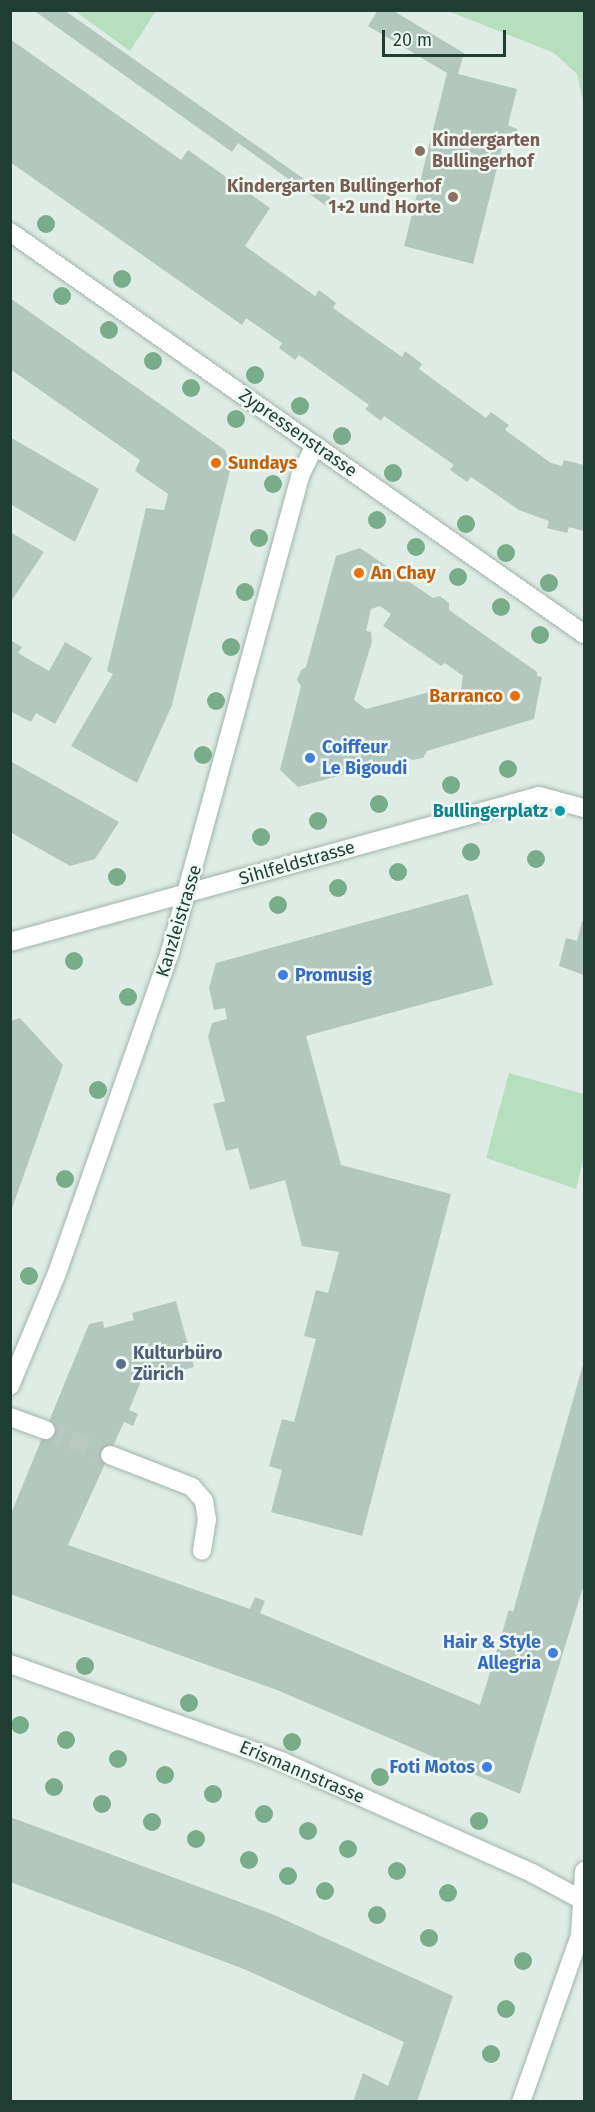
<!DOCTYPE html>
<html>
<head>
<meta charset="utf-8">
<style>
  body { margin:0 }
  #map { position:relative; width:595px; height:2112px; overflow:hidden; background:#dfece5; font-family:"Fira Sans",sans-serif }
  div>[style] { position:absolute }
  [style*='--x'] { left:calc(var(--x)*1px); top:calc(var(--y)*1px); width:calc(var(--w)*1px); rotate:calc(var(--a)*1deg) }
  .green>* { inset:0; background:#b6dfbf }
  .building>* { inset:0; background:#b4c7be }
  .minor-tunnel>* { height:18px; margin-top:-9px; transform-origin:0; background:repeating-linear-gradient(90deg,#b9c9c1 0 18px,transparent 0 27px) }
  .roads { filter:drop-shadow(0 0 2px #a2b4ac) drop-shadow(0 0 2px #a2b4ac) }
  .minor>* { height:18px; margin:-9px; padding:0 9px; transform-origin:9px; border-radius:9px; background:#fff }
  .trees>* { width:18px; height:18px; margin:-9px; border-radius:50%; background:#79ac8a }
  .dots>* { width:16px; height:16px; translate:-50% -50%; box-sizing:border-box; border:3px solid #f0f8f3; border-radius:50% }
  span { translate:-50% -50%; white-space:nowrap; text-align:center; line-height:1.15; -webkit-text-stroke:5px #f0f8f3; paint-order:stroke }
  .education-label { font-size:18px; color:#785e54; font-weight:700 }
  .left { translate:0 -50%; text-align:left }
  .right { translate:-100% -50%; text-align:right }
  .street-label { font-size:18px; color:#1f3d33 }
  .food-label { font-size:18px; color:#c56008; font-weight:700 }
  .shop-label { font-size:18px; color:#366cbe; font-weight:700 }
  .culture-label { font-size:18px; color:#0d838f; font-weight:700 }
  .service-label { font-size:18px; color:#4e5e75; font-weight:700 }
  .frame { position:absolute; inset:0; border:12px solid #1f3d33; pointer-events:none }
  .scale { position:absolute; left:382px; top:30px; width:124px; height:27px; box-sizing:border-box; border:3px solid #1f3d33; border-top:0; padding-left:8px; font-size:18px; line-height:21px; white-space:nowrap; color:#1f3d33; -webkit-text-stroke:4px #f0f8f3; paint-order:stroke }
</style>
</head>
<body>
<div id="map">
  <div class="green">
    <div style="clip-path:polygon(75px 11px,156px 11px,130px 51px)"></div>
    <div style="clip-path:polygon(448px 11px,584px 11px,584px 105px,577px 74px,554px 53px)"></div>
    <div style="clip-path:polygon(509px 1073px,584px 1094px,584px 1157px,576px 1189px,486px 1158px)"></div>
  </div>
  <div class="building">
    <div style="clip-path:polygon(33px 10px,64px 10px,331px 198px,325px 205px,238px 143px,232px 152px)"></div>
    <div style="clip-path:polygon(378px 10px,392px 10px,464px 53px,458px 74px,517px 89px,508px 125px,517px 129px,519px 140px,511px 148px,502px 148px,473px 264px,404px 246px,447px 73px,368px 26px)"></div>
    <div style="clip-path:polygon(10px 39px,181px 160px,188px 150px,270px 208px,245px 246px,315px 296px,319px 290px,336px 303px,333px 308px,402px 357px,405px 351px,422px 364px,419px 369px,486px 418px,491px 412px,509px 425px,505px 430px,551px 463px,562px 466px,564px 460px,584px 465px,584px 531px,569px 527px,567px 533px,547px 528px,549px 521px,519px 510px,471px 477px,467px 482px,450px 470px,454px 465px,384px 416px,381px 421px,365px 409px,369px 405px,299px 355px,295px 360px,279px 348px,282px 343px,246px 318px,242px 325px,10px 162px)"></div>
    <div style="clip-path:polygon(10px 298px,225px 450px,231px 467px,172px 705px,137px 783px,71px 746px,113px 674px,107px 671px,146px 508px,164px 510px,168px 494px,135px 471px,140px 460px,10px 369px)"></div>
    <div style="clip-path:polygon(10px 437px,99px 489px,75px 542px,10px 504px)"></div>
    <div style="clip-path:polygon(10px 532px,44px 552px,10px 603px)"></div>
    <div style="clip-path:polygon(evenodd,360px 548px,433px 598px,440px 596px,449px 603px,449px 610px,537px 672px,537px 676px,542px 677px,534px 719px,427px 751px,423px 758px,412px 760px,407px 757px,298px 787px,280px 770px,301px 686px,297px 680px,301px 670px,306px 667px,336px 556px,360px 548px,380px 606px,391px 614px,383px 626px,441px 666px,445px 663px,463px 676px,461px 689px,444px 694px,441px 689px,366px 709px,354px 700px,372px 642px,371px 632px,366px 631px,371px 609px,380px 606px)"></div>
    <div style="clip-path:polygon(10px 640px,22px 647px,18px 653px,49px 671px,65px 642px,92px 658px,55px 724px,36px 713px,31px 722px,10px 711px)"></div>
    <div style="clip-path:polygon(10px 761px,119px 822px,95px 859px,70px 866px,10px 832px)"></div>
    <div style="clip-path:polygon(468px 894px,493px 985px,306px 1036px,341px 1165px,451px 1194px,362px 1536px,271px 1512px,282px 1470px,269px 1466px,282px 1419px,294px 1422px,316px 1339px,304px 1336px,316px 1290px,328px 1293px,339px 1252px,302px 1246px,285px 1180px,250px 1190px,238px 1148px,226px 1151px,213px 1104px,225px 1101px,208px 1037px,212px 1023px,227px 1019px,225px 1008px,214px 1010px,209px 988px,216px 963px)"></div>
    <div style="clip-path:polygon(582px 921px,584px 921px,584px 975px,559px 966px,566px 938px,577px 941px)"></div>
    <div style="clip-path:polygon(20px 1018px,63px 1065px,11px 1211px,10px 1021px)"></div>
    <div style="clip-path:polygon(176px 1301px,194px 1367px,141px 1381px,129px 1410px,138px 1414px,133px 1426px,124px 1422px,68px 1545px,250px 1609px,255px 1597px,265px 1601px,260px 1613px,480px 1705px,509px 1610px,513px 1612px,584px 1361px,584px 1584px,520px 1794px,277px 1690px,10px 1594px,10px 1516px,89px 1324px,103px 1321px,104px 1328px,134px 1320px,132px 1313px)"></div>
    <div style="clip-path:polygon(10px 1817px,272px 1914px,453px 1996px,417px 2102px,353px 2102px,363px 2073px,388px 2086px,404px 2042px,244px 1969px,10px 1882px)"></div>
  </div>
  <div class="minor-tunnel">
    <div style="--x:46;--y:1430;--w:69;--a:21.3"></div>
  </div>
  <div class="roads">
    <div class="minor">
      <div style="--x:10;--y:232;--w:701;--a:35.01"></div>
      <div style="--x:10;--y:942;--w:549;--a:-15.43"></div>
      <div style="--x:539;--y:796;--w:47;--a:14.9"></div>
      <div style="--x:10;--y:1386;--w:122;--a:-67.4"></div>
      <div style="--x:57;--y:1273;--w:340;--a:-70.6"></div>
      <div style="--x:170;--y:952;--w:493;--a:-74.7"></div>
      <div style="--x:300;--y:476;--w:34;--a:-64"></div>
      <div style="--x:10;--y:1417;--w:38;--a:20"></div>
      <div style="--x:110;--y:1455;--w:88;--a:21.3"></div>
      <div style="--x:192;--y:1487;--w:18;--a:49"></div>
      <div style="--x:204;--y:1501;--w:18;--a:81"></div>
      <div style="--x:207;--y:1519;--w:32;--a:99"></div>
      <div style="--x:10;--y:1664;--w:290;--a:19.7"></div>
      <div style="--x:283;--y:1762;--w:273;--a:24"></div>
      <div style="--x:532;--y:1873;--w:59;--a:28.3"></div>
      <div style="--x:521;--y:2102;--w:177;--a:-70.5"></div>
      <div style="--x:580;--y:1935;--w:64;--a:-86.4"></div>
    </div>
  </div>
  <div class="trees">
    <div style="left:46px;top:224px"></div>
    <div style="left:122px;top:279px"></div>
    <div style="left:62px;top:296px"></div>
    <div style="left:109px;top:330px"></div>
    <div style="left:153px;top:361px"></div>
    <div style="left:255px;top:375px"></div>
    <div style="left:191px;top:388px"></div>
    <div style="left:300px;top:406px"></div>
    <div style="left:236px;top:419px"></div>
    <div style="left:342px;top:436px"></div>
    <div style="left:393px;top:473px"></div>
    <div style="left:273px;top:484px"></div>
    <div style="left:377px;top:520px"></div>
    <div style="left:466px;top:524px"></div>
    <div style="left:259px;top:538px"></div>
    <div style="left:416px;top:547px"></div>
    <div style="left:506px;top:553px"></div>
    <div style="left:458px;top:577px"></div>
    <div style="left:549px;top:583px"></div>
    <div style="left:245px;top:592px"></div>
    <div style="left:501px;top:607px"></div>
    <div style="left:540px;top:635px"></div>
    <div style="left:231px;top:647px"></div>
    <div style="left:216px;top:701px"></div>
    <div style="left:203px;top:755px"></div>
    <div style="left:508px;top:769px"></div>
    <div style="left:451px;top:785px"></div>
    <div style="left:379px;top:804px"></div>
    <div style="left:318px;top:821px"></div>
    <div style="left:261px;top:837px"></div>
    <div style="left:471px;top:852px"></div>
    <div style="left:536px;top:859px"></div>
    <div style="left:398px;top:872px"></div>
    <div style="left:117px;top:877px"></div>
    <div style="left:338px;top:888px"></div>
    <div style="left:278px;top:905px"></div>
    <div style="left:74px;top:961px"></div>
    <div style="left:128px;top:997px"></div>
    <div style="left:98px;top:1090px"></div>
    <div style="left:65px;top:1179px"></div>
    <div style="left:29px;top:1276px"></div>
    <div style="left:85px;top:1666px"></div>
    <div style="left:189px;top:1703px"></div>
    <div style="left:20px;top:1725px"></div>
    <div style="left:66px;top:1740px"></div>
    <div style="left:292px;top:1742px"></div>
    <div style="left:118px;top:1759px"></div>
    <div style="left:165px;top:1775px"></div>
    <div style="left:380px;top:1777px"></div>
    <div style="left:54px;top:1787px"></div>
    <div style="left:213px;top:1794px"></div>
    <div style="left:102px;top:1804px"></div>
    <div style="left:264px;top:1814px"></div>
    <div style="left:479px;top:1821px"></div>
    <div style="left:152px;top:1822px"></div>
    <div style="left:308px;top:1831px"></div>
    <div style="left:196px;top:1839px"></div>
    <div style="left:348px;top:1849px"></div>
    <div style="left:249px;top:1860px"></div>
    <div style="left:397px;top:1871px"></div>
    <div style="left:288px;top:1876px"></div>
    <div style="left:325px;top:1891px"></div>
    <div style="left:448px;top:1893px"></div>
    <div style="left:377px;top:1915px"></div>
    <div style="left:429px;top:1938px"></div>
    <div style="left:523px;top:1961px"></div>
    <div style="left:506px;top:2009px"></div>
    <div style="left:491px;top:2054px"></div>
  </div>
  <div class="dots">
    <div style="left:420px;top:151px;background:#8d6e63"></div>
    <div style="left:453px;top:197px;background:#8d6e63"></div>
    <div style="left:216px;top:463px;background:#e8710a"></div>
    <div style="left:359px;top:573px;background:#e8710a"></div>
    <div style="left:515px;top:696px;background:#e8710a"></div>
    <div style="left:310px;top:758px;background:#3f7fe0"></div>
    <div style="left:560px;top:811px;background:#0f9aa8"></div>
    <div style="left:283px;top:975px;background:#3f7fe0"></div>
    <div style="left:121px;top:1364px;background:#5c6f8a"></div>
    <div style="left:553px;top:1653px;background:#3f7fe0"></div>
    <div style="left:487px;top:1767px;background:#3f7fe0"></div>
  </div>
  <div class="education-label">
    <span class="left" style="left:432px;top:151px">Kindergarten<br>Bullingerhof</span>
    <span class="right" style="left:441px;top:197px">Kindergarten Bullingerhof<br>1+2 und Horte</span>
  </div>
  <div class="street-label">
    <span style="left:298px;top:433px;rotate:35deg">Zypressenstrasse</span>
    <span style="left:297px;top:863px;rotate:-16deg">Sihlfeldstrasse</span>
    <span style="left:179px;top:921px;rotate:-73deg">Kanzleistrasse</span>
    <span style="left:302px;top:1772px;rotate:23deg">Erismannstrasse</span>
  </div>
  <div class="food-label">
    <span class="left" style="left:228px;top:463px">Sundays</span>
    <span class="left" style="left:371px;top:573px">An Chay</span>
    <span class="right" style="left:503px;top:696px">Barranco</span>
  </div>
  <div class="shop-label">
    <span class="left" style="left:322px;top:758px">Coiffeur<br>Le Bigoudi</span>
    <span class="left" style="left:295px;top:975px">Promusig</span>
    <span class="right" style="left:541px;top:1653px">Hair &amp; Style<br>Allegria</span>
    <span class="right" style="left:475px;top:1767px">Foti Motos</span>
  </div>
  <div class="culture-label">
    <span class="right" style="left:548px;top:811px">Bullingerplatz</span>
  </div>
  <div class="service-label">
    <span class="left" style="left:133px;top:1364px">Kulturbüro<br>Zürich</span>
  </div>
  <div class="frame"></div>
  <div class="scale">20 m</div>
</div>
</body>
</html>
